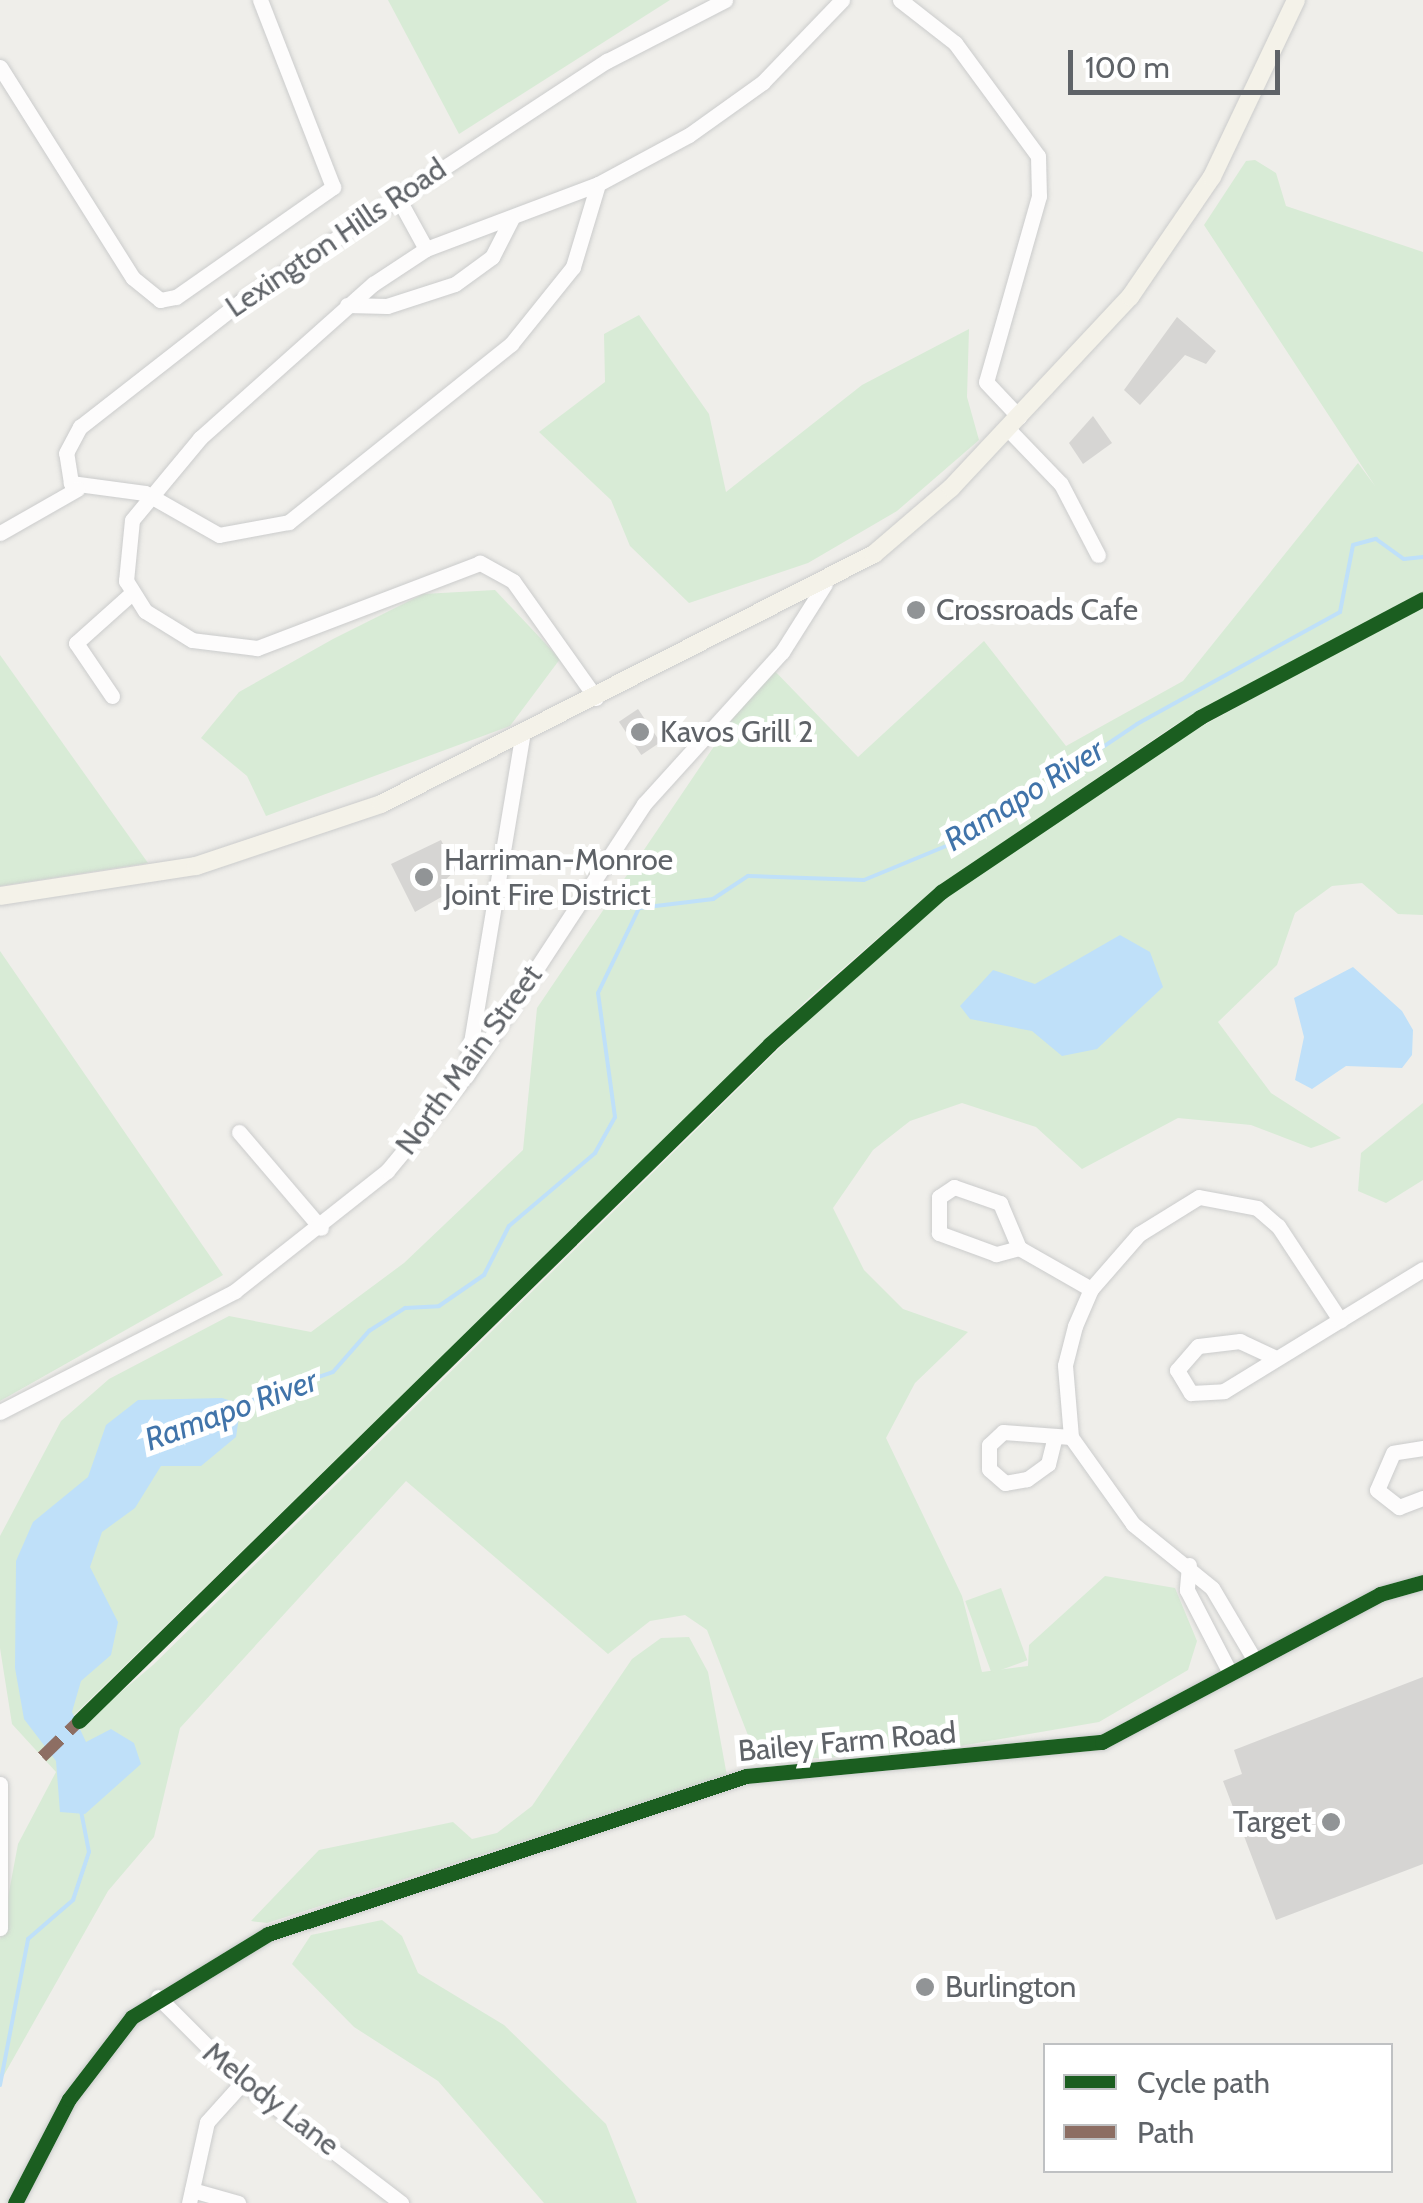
<!DOCTYPE html>
<html>
<head>
<meta charset="utf-8">
<style>
  body { margin:0 }
  #map { position:relative; width:1423px; height:2203px; overflow:hidden; background:#efeeea; font-family:Cabin,sans-serif }
  div>[style] { position:absolute }
  [style*='--x'] { left:calc(var(--x)*1px); top:calc(var(--y)*1px); width:calc(var(--w)*1px); rotate:calc(var(--a)*1deg) }
  .green>* { inset:0; background:#d8ebd6; transform-origin:0 0 }
  .water>* { inset:0; background:#bfe0f9 }
  .stream>* { height:4px; margin:-2px; padding:0 2px; transform-origin:2px; border-radius:2px; background:#bfe0f9 }
  .building>* { inset:0; background:#d6d5d3; transform-origin:0 0 }
  .roads { filter:drop-shadow(0 0 2px #cbcccc) drop-shadow(0 0 2px #cbcccc) }
  .minor>* { height:15px; margin:-7.5px; padding:0 7.5px; transform-origin:7.5px; border-radius:7.5px; background:#fdfcfc }
  .major>* { height:18px; margin:-9px; padding:0 9px; transform-origin:9px; border-radius:9px; background:#f4f2e9 }
  .quiet>* { height:12px; margin-top:-6px; transform-origin:0; background:repeating-linear-gradient(90deg,#8d6e63 0 25px,transparent 0 37px) }
  .cycleway>* { height:15px; margin:-7.5px; padding:0 7.5px; transform-origin:7.5px; border-radius:7.5px; background:#1b5e20 }
  .dots>* { width:28px; height:28px; translate:-50% -50%; box-sizing:border-box; border:5px solid #fff; border-radius:50% }
  span { translate:-50% -50%; white-space:nowrap; text-align:center; line-height:1.15; -webkit-text-stroke:10px #fff; paint-order:stroke }
  .street-label { font-size:30px; color:#5f6368 }
  .poi-label { font-size:30px; color:#5f6368 }
  .left { translate:0 -50%; text-align:left }
  .right { translate:-100% -50%; text-align:right }
  .water-label { font-size:32px; color:#4174aa; font-style:italic }
  .legend { position:absolute; left:1043px; top:2043px; width:350px; height:130px; box-sizing:border-box; background:#fff; border:2px solid #bfc1c3; margin:0; padding:12px 18px; list-style:none; font-size:30px; color:#5f6368 }
  .legend li { display:flex; align-items:center; gap:20px; height:50px }
  .legend b { width:50px; border:2px solid #bfc1c3 }
  .scale { position:absolute; left:1068px; top:50px; width:212px; height:45px; box-sizing:border-box; border:5px solid #5f6368; border-top:0; padding-left:12px; font-size:30px; line-height:35px; white-space:nowrap; color:#5f6368; -webkit-text-stroke:8px #fff; paint-order:stroke }
</style>
</head>
<body>
<div id="map">
  <div class="green">
    <div style="clip-path:polygon(388px 0,670px 0,459px 134px)"></div>
    <div style="clip-path:polygon(1255px 160px,1276px 173px,1286px 206px,1423px 252px,1423px 591px,1175px 725px,933px 890px,809px 998px,73px 1716px,77px 1729px,153px 1665px,819px 1009px,946px 898px,1162px 748px,1423px 605px,1423px 915px,1398px 914px,1362px 883px,1332px 886px,1295px 913px,1277px 965px,1218px 1022px,1271px 1093px,1341px 1138px,1311px 1148px,1251px 1125px,1178px 1118px,1082px 1169px,1036px 1127px,962px 1103px,910px 1121px,873px 1150px,833px 1208px,864px 1270px,903px 1309px,968px 1332px,915px 1383px,886px 1438px,962px 1596px,982px 1672px,1028px 1666px,1029px 1645px,1105px 1576px,1175px 1588px,1197px 1641px,1188px 1670px,1099px 1722px,919px 1753px,758px 1761px,707px 1630px,685px 1615px,650px 1621px,608px 1654px,406px 1481px,180px 1728px,154px 1837px,108px 1891px,0 2082px,0 1940px,18px 1844px,56px 1772px,12px 1724px,0 1648px,0 1536px,61px 1421px,109px 1379px,229px 1316px,311px 1332px,404px 1263px,523px 1150px,537px 1008px,769px 665px,858px 757px,984px 641px,1066px 746px,1183px 681px,1358px 463px,1375px 486px,1204px 225px,1246px 161px)"></div>
    <div style="clip-path:polygon(639px 315px,709px 414px,726px 492px,862px 385px,969px 329px,967px 397px,979px 440px,897px 511px,808px 563px,689px 603px,630px 546px,611px 500px,539px 432px,605px 382px,604px 334px)"></div>
    <div style="clip-path:polygon(495px 590px,560px 659px,510px 726px,266px 816px,247px 776px,201px 738px,239px 692px,333px 639px,423px 594px)"></div>
    <div style="clip-path:polygon(0 655px,148px 863px,0 886px)"></div>
    <div style="clip-path:polygon(0 951px,223px 1275px,0 1401px)"></div>
    <div style="clip-path:polygon(1423px 1103px,1423px 1180px,1386px 1203px,1358px 1191px,1361px 1153px)"></div>
    <div style="left:1001px;top:1588px;width:77px;height:38px;rotate:70deg"></div>
    <div style="clip-path:polygon(689px 1637px,708px 1672px,727px 1776px,267px 1923px,251px 1921px,319px 1850px,453px 1822px,472px 1839px,497px 1833px,532px 1806px,632px 1659px,661px 1638px)"></div>
    <div style="clip-path:polygon(382px 1920px,402px 1936px,418px 1973px,504px 2025px,606px 2124px,637px 2203px,544px 2203px,438px 2081px,354px 2027px,292px 1964px,311px 1935px)"></div>
  </div>
  <div class="water">
    <div style="clip-path:polygon(1120px 935px,1150px 952px,1163px 987px,1097px 1049px,1062px 1056px,1032px 1031px,970px 1019px,960px 1006px,993px 970px,1035px 984px)"></div>
    <div style="clip-path:polygon(1353px 967px,1402px 1011px,1413px 1030px,1412px 1055px,1402px 1068px,1346px 1066px,1312px 1089px,1295px 1080px,1304px 1037px,1294px 998px)"></div>
    <div style="clip-path:polygon(222px 1398px,241px 1404px,236px 1437px,201px 1466px,161px 1466px,135px 1508px,102px 1532px,90px 1567px,118px 1622px,111px 1655px,81px 1681px,72px 1712px,86px 1742px,111px 1729px,134px 1743px,141px 1764px,85px 1814px,60px 1812px,56px 1761px,24px 1719px,15px 1668px,16px 1561px,33px 1522px,88px 1477px,106px 1425px,138px 1400px)"></div>
  </div>
  <div class="stream">
    <div style="--x:240;--y:1404;--w:98;--a:-19"></div>
    <div style="--x:333;--y:1372;--w:55;--a:-48.7"></div>
    <div style="--x:369;--y:1331;--w:43;--a:-32.6"></div>
    <div style="--x:405;--y:1308;--w:34;--a:-3"></div>
    <div style="--x:439;--y:1306;--w:55;--a:-34.6"></div>
    <div style="--x:484;--y:1275;--w:55;--a:-63"></div>
    <div style="--x:509;--y:1226;--w:113;--a:-40.3"></div>
    <div style="--x:595;--y:1153;--w:41;--a:-60.9"></div>
    <div style="--x:615;--y:1117;--w:125;--a:-97.8"></div>
    <div style="--x:598;--y:993;--w:94;--a:-64.2"></div>
    <div style="--x:639;--y:908;--w:75;--a:-6.9"></div>
    <div style="--x:713;--y:899;--w:42;--a:-33.3"></div>
    <div style="--x:748;--y:876;--w:116;--a:2"></div>
    <div style="--x:864;--y:880;--w:115;--a:-22.5"></div>
    <div style="--x:970;--y:836;--w:201;--a:-33.8"></div>
    <div style="--x:1137;--y:724;--w:232;--a:-28.9"></div>
    <div style="--x:1340;--y:612;--w:68;--a:-79"></div>
    <div style="--x:1353;--y:545;--w:24;--a:-15"></div>
    <div style="--x:1376;--y:539;--w:34;--a:36"></div>
    <div style="--x:1404;--y:559;--w:19;--a:-6"></div>
    <div style="--x:0;--y:2085;--w:149;--a:-79.1"></div>
    <div style="--x:28;--y:1939;--w:60;--a:-40.9"></div>
    <div style="--x:73;--y:1900;--w:51;--a:-71.6"></div>
    <div style="--x:89;--y:1852;--w:42;--a:-101"></div>
  </div>
  <div class="building">
    <div style="clip-path:polygon(1177px 317px,1216px 351px,1206px 364px,1185px 355px,1140px 405px,1124px 390px)"></div>
    <div style="clip-path:polygon(1093px 416px,1112px 443px,1083px 464px,1069px 443px)"></div>
    <div style="left:638px;top:709px;width:40px;height:23px;rotate:56deg"></div>
    <div style="clip-path:polygon(441px 840px,456px 870px,440px 885px,445px 895px,415px 912px,391px 864px)"></div>
    <div style="clip-path:polygon(1423px 1677px,1423px 1864px,1276px 1920px,1223px 1781px,1242px 1774px,1234px 1750px)"></div>
  </div>
  <div class="roads">
    <div class="minor">
      <div style="--x:900;--y:0;--w:70;--a:38"></div>
      <div style="--x:955;--y:43;--w:140;--a:53.7"></div>
      <div style="--x:1038;--y:156;--w:40;--a:88.6"></div>
      <div style="--x:1039;--y:196;--w:193;--a:105.9"></div>
      <div style="--x:986;--y:382;--w:48;--a:46.7"></div>
      <div style="--x:0;--y:67;--w:249;--a:57.8"></div>
      <div style="--x:133;--y:278;--w:35;--a:39"></div>
      <div style="--x:160;--y:300;--w:16;--a:-11"></div>
      <div style="--x:176;--y:297;--w:192;--a:-35"></div>
      <div style="--x:333;--y:187;--w:201;--a:-111.3"></div>
      <div style="--x:598;--y:184;--w:87;--a:106.8"></div>
      <div style="--x:573;--y:267;--w:99;--a:128.8"></div>
      <div style="--x:511;--y:344;--w:285;--a:141.3"></div>
      <div style="--x:289;--y:522;--w:71;--a:169.5"></div>
      <div style="--x:219;--y:535;--w:85;--a:-150.4"></div>
      <div style="--x:145;--y:493;--w:75;--a:-172.3"></div>
      <div style="--x:71;--y:483;--w:30;--a:-99"></div>
      <div style="--x:66;--y:453;--w:30;--a:-62"></div>
      <div style="--x:80;--y:427;--w:204;--a:-38"></div>
      <div style="--x:241;--y:301;--w:438;--a:-33.3"></div>
      <div style="--x:607;--y:61;--w:133;--a:-27.3"></div>
      <div style="--x:398;--y:198;--w:58;--a:61.2"></div>
      <div style="--x:347;--y:305;--w:40;--a:1.4"></div>
      <div style="--x:387;--y:306;--w:71;--a:-17.9"></div>
      <div style="--x:455;--y:284;--w:46;--a:-36.1"></div>
      <div style="--x:492;--y:257;--w:44;--a:-62.9"></div>
      <div style="--x:1008;--y:429;--w:76;--a:46.1"></div>
      <div style="--x:1061;--y:484;--w:80;--a:62.5"></div>
      <div style="--x:0;--y:533;--w:89;--a:-29.7"></div>
      <div style="--x:112;--y:696;--w:64;--a:-124.2"></div>
      <div style="--x:76;--y:643;--w:75;--a:-41.8"></div>
      <div style="--x:596;--y:698;--w:143;--a:-125.4"></div>
      <div style="--x:513;--y:581;--w:38;--a:-151"></div>
      <div style="--x:480;--y:563;--w:239;--a:159.1"></div>
      <div style="--x:257;--y:648;--w:65;--a:-173"></div>
      <div style="--x:192;--y:640;--w:55;--a:-148.3"></div>
      <div style="--x:145;--y:611;--w:36;--a:-122"></div>
      <div style="--x:126;--y:581;--w:61;--a:-84.4"></div>
      <div style="--x:132;--y:520;--w:107;--a:-50.3"></div>
      <div style="--x:200;--y:438;--w:232;--a:-41.7"></div>
      <div style="--x:373;--y:284;--w:64;--a:-33.4"></div>
      <div style="--x:426;--y:249;--w:184;--a:-20.7"></div>
      <div style="--x:598;--y:184;--w:103;--a:-28.3"></div>
      <div style="--x:689;--y:135;--w:91;--a:-35.6"></div>
      <div style="--x:763;--y:82;--w:114;--a:-46.1"></div>
      <div style="--x:466;--y:1072;--w:340;--a:-80.5"></div>
      <div style="--x:239;--y:1132;--w:126;--a:49.5"></div>
      <div style="--x:1019;--y:1248;--w:24;--a:165"></div>
      <div style="--x:996;--y:1254;--w:61;--a:-159.8"></div>
      <div style="--x:939;--y:1233;--w:36;--a:-90"></div>
      <div style="--x:939;--y:1197;--w:18;--a:-34"></div>
      <div style="--x:954;--y:1187;--w:49;--a:19.2"></div>
      <div style="--x:1000;--y:1203;--w:49;--a:67.1"></div>
      <div style="--x:1019;--y:1248;--w:83;--a:29.7"></div>
      <div style="--x:1276;--y:1358;--w:40;--a:-155"></div>
      <div style="--x:1240;--y:1341;--w:42;--a:173.2"></div>
      <div style="--x:1198;--y:1346;--w:32;--a:131"></div>
      <div style="--x:1177;--y:1370;--w:27;--a:59"></div>
      <div style="--x:1191;--y:1393;--w:33;--a:-3"></div>
      <div style="--x:1224;--y:1391;--w:233;--a:-31.5"></div>
      <div style="--x:0;--y:1412;--w:264;--a:-27.2"></div>
      <div style="--x:235;--y:1291;--w:194;--a:-38.3"></div>
      <div style="--x:387;--y:1171;--w:124;--a:-50.3"></div>
      <div style="--x:466;--y:1076;--w:325;--a:-56.8"></div>
      <div style="--x:644;--y:804;--w:205;--a:-47.8"></div>
      <div style="--x:782;--y:652;--w:80;--a:-57.7"></div>
      <div style="--x:1055;--y:1436;--w:29;--a:104"></div>
      <div style="--x:1048;--y:1464;--w:26;--a:144"></div>
      <div style="--x:1027;--y:1479;--w:22;--a:170"></div>
      <div style="--x:1005;--y:1483;--w:21;--a:-139"></div>
      <div style="--x:989;--y:1469;--w:24;--a:-90"></div>
      <div style="--x:989;--y:1445;--w:19;--a:-43"></div>
      <div style="--x:1003;--y:1432;--w:68;--a:4.2"></div>
      <div style="--x:1423;--y:1448;--w:30;--a:171"></div>
      <div style="--x:1393;--y:1453;--w:40;--a:113.4"></div>
      <div style="--x:1377;--y:1490;--w:28;--a:38"></div>
      <div style="--x:1399;--y:1507;--w:26;--a:-21"></div>
      <div style="--x:1189;--y:1565;--w:25;--a:95"></div>
      <div style="--x:1187;--y:1590;--w:91;--a:62.6"></div>
      <div style="--x:1254;--y:1659;--w:82;--a:-120.6"></div>
      <div style="--x:1212;--y:1588;--w:102;--a:-141"></div>
      <div style="--x:1133;--y:1524;--w:107;--a:-125.5"></div>
      <div style="--x:1071;--y:1437;--w:72;--a:-94.8"></div>
      <div style="--x:1065;--y:1365;--w:40;--a:-75.6"></div>
      <div style="--x:1075;--y:1326;--w:40;--a:-66.6"></div>
      <div style="--x:1091;--y:1289;--w:73;--a:-48.9"></div>
      <div style="--x:1139;--y:1234;--w:70;--a:-31.7"></div>
      <div style="--x:1199;--y:1197;--w:59;--a:10.7"></div>
      <div style="--x:1257;--y:1208;--w:28;--a:41"></div>
      <div style="--x:1278;--y:1226;--w:113;--a:56.6"></div>
      <div style="--x:0;--y:1784;--w:144;--a:90"></div>
      <div style="--x:158;--y:1997;--w:120;--a:45"></div>
      <div style="--x:243;--y:2082;--w:199;--a:37.4"></div>
      <div style="--x:192;--y:2190;--w:48;--a:15.8"></div>
      <div style="--x:15;--y:2203;--w:117;--a:-62.6"></div>
      <div style="--x:69;--y:2099;--w:103;--a:-52.5"></div>
      <div style="--x:132;--y:2017;--w:159;--a:-31.4"></div>
      <div style="--x:268;--y:1934;--w:503;--a:-18.29"></div>
      <div style="--x:746;--y:1776;--w:358;--a:-5.5"></div>
      <div style="--x:1102;--y:1742;--w:315;--a:-28"></div>
      <div style="--x:1380;--y:1594;--w:45;--a:-15.6"></div>
      <div style="--x:189;--y:2203;--w:83;--a:-77.5"></div>
      <div style="--x:207;--y:2122;--w:54;--a:-48"></div>
    </div>
    <div class="major">
      <div style="--x:0;--y:896;--w:198;--a:-8.7"></div>
      <div style="--x:196;--y:866;--w:195;--a:-18.5"></div>
      <div style="--x:381;--y:804;--w:553;--a:-26.89"></div>
      <div style="--x:874;--y:554;--w:101;--a:-40.6"></div>
      <div style="--x:951;--y:488;--w:262;--a:-46.9"></div>
      <div style="--x:1130;--y:297;--w:145;--a:-55.7"></div>
      <div style="--x:1212;--y:177;--w:196;--a:-64.6"></div>
    </div>
  </div>
  <div class="quiet">
    <div style="--x:42;--y:1757;--w:52;--a:-44.2"></div>
  </div>
  <div class="cycleway">
    <div style="--x:79;--y:1721;--w:967;--a:-44.41"></div>
    <div style="--x:770;--y:1044;--w:229;--a:-41.6"></div>
    <div style="--x:941;--y:892;--w:313;--a:-34"></div>
    <div style="--x:1200;--y:717;--w:252;--a:-27.9"></div>
    <div style="--x:15;--y:2203;--w:117;--a:-62.6"></div>
    <div style="--x:69;--y:2099;--w:103;--a:-52.5"></div>
    <div style="--x:132;--y:2017;--w:159;--a:-31.4"></div>
    <div style="--x:268;--y:1934;--w:503;--a:-18.29"></div>
    <div style="--x:746;--y:1776;--w:358;--a:-5.5"></div>
    <div style="--x:1102;--y:1742;--w:315;--a:-28"></div>
    <div style="--x:1380;--y:1594;--w:45;--a:-15.6"></div>
  </div>
  <div class="dots">
    <div style="left:916px;top:610px;background:#919496"></div>
    <div style="left:640px;top:732px;background:#919496"></div>
    <div style="left:424px;top:877px;background:#919496"></div>
    <div style="left:1331px;top:1822px;background:#919496"></div>
    <div style="left:925px;top:1987px;background:#919496"></div>
  </div>
  <div class="street-label">
    <span style="left:336px;top:238px;rotate:-34deg">Lexington Hills Road</span>
    <span style="left:469px;top:1060px;rotate:-54deg">North Main Street</span>
    <span style="left:847px;top:1742px;rotate:-5deg">Bailey Farm Road</span>
    <span style="left:271px;top:2099px;rotate:38deg">Melody Lane</span>
  </div>
  <div class="poi-label">
    <span class="left" style="left:936px;top:610px">Crossroads Cafe</span>
    <span class="left" style="left:660px;top:732px">Kavos Grill 2</span>
    <span class="left" style="left:444px;top:877px">Harriman-Monroe<br>Joint Fire District</span>
    <span class="right" style="left:1311px;top:1822px">Target</span>
    <span class="left" style="left:945px;top:1987px">Burlington</span>
  </div>
  <div class="water-label">
    <span style="left:1024px;top:795px;rotate:-32deg">Ramapo River</span>
    <span style="left:231px;top:1410px;rotate:-20deg">Ramapo River</span>
  </div>
  <ul class="legend">
  <li><b style="height:12px;background:#1b5e20"></b>Cycle path</li>
  <li><b style="height:12px;background:#8d6e63"></b>Path</li>
  </ul>
  <div class="scale">100 m</div>
</div>
</body>
</html>
